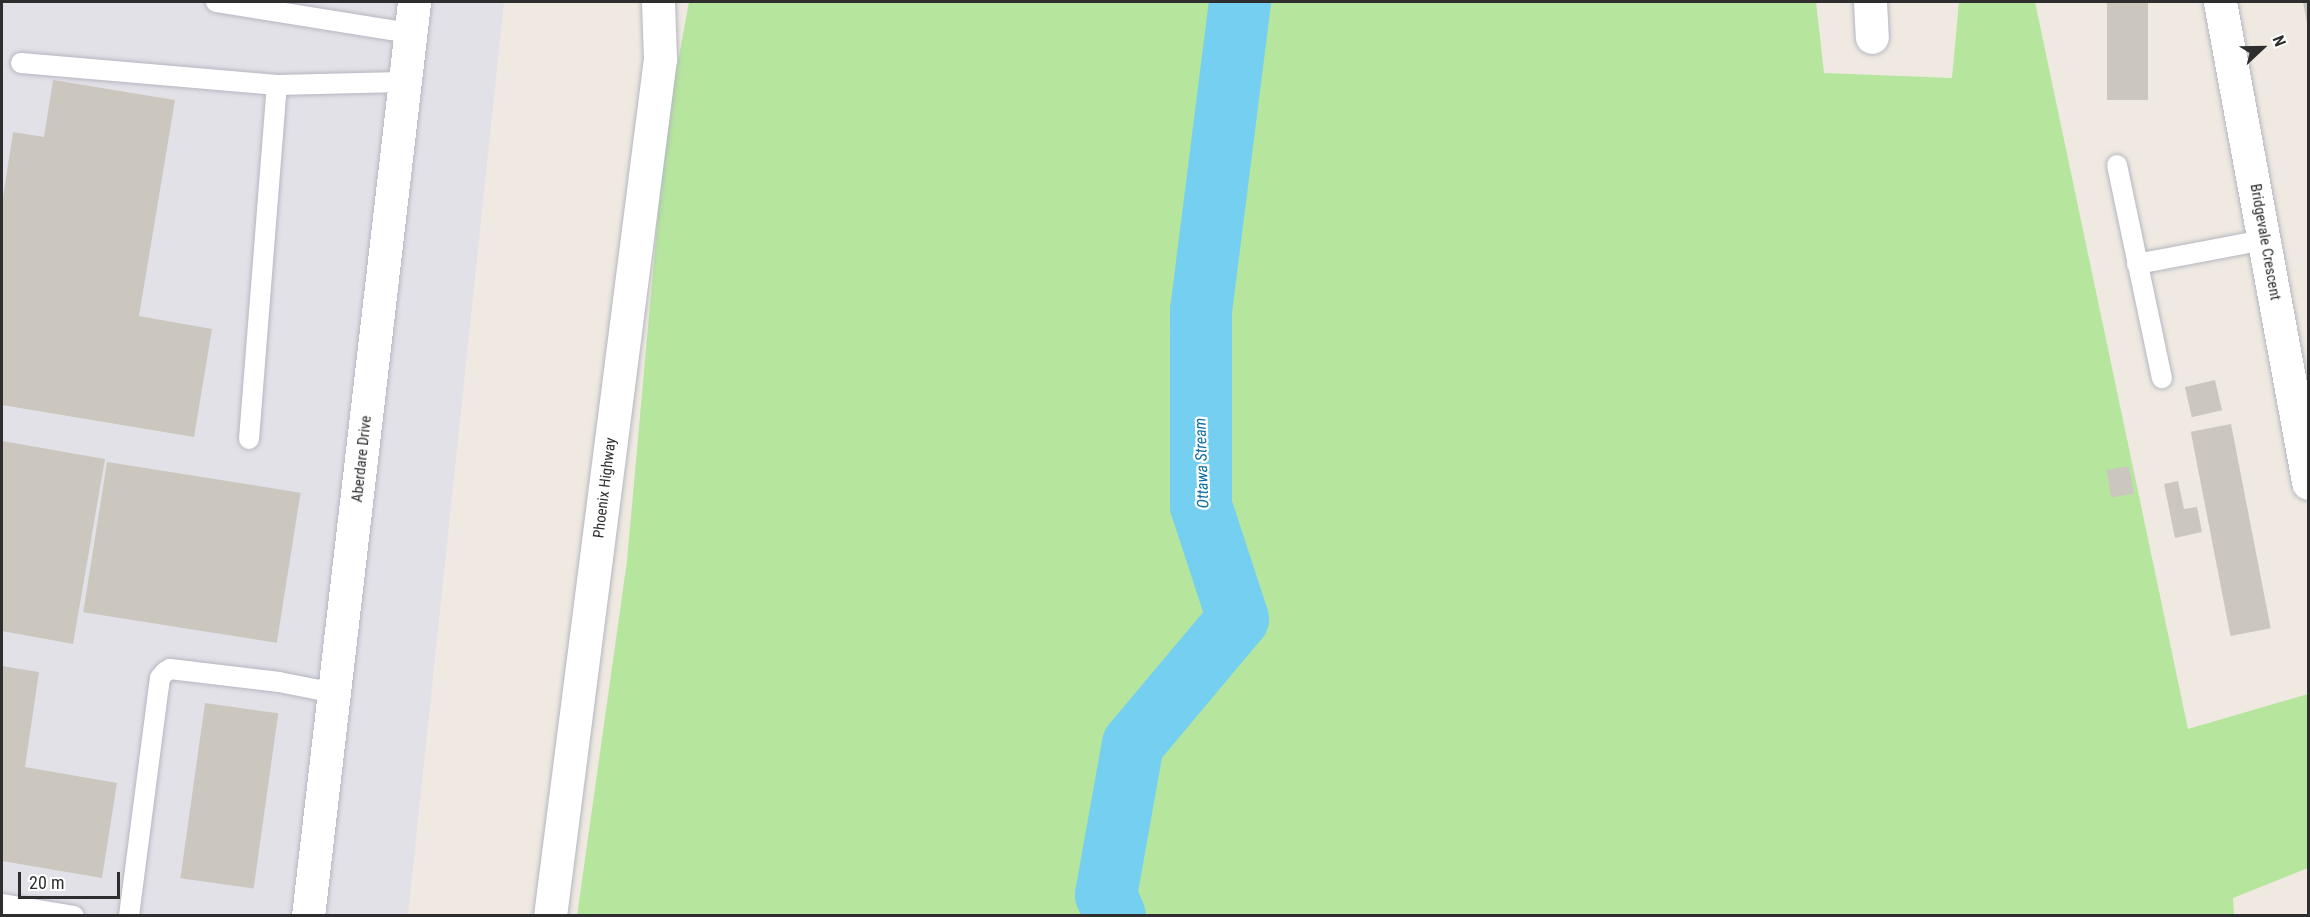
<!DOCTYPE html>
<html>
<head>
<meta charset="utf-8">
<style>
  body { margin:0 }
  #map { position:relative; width:2310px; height:917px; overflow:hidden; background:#efe9e1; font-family:"Roboto Condensed",sans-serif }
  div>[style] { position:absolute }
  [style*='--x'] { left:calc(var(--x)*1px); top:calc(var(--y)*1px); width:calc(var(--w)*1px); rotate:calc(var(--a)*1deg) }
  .industrial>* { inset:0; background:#e3e1e8 }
  .green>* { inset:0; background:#b6e59e }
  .river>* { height:62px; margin:-31px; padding:0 31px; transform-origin:31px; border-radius:31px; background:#75cff0 }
  .building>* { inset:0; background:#cbc7bf; transform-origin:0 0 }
  .roads { filter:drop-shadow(0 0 2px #b4b7c1) drop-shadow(0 0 2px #b4b7c1) }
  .lane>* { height:20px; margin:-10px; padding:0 10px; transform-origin:10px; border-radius:10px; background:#fff }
  .street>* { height:33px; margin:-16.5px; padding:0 16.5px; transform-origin:16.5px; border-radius:16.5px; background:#fff }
  .secondary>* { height:33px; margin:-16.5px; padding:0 16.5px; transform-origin:16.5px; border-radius:16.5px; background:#fff }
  span { translate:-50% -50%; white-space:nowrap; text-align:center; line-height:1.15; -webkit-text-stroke:4.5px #fff; paint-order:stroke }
  .street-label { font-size:15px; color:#2e2e2e }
  .water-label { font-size:16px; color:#0d6fa3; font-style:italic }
  .frame { position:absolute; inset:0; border:3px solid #2e2e2e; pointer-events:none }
  .north { position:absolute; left:2232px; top:18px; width:60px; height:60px; -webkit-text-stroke:4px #fff; paint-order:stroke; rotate:68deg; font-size:16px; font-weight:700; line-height:24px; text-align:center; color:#2e2e2e }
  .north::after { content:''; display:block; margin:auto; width:21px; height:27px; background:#2e2e2e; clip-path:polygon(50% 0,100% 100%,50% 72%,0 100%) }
  .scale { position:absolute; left:18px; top:872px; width:102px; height:27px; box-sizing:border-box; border:3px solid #2e2e2e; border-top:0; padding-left:8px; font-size:18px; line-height:21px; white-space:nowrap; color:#2e2e2e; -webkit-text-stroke:4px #fff; paint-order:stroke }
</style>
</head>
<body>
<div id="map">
  <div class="industrial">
    <div style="clip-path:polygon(2px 2px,504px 2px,408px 915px,2px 916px)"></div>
  </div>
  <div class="green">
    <div style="clip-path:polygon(689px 2px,1816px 2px,1824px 73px,1952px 78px,1959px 2px,2035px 2px,2188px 729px,2308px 694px,2308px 868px,2233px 898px,2234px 915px,577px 916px,627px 561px,666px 126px)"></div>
  </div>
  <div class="river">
    <div style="--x:1115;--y:916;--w:23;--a:-113"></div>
    <div style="--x:1106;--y:895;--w:153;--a:-79.9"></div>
    <div style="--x:1133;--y:744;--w:163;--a:-50"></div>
    <div style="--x:1238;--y:619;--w:119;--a:-108.1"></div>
    <div style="--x:1201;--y:506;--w:195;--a:-90"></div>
    <div style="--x:1201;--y:311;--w:311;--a:-82.8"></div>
  </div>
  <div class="building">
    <div style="left:2107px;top:2px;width:41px;height:98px"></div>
    <div style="clip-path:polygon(2303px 2px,2308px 2px,2308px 23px,2307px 23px)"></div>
    <div style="clip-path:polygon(53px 80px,175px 100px,139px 316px,212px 329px,194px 437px,2px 405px,2px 204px,13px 132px,44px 137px)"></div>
    <div style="left:2215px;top:380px;width:31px;height:31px;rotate:77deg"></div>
    <div style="left:2231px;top:424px;width:208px;height:41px;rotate:79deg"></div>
    <div style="clip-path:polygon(2px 441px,105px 459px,73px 644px,2px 631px)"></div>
    <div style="left:107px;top:462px;width:196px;height:152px;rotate:9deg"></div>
    <div style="left:2129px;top:466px;width:28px;height:23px;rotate:80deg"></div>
    <div style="clip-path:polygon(2178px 481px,2184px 509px,2197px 507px,2202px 532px,2175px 538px,2164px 484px)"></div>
    <div style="clip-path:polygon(2px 666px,39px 672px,25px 767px,117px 783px,102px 878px,2px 861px)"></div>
    <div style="left:205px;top:703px;width:74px;height:177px;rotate:8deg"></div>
  </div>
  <div class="roads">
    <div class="lane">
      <div style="--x:216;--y:2;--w:196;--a:9.1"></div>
      <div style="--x:21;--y:63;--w:257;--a:4.9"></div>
      <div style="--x:277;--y:85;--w:125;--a:-1.4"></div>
      <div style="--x:2117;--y:165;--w:218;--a:78.1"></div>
      <div style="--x:2137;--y:264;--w:129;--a:-10.7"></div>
      <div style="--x:249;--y:439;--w:355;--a:-85.5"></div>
      <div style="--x:2;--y:904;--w:73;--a:9.5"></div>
      <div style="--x:129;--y:916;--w:232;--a:-82.6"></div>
      <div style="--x:159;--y:686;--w:8;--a:-83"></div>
      <div style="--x:160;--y:678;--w:8;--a:-50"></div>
      <div style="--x:165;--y:672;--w:6;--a:-31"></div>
      <div style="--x:170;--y:669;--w:110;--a:6.8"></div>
      <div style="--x:279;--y:682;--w:57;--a:11.1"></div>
    </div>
    <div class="street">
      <div style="--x:1870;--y:2;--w:35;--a:87"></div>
      <div style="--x:2220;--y:2;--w:489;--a:79.6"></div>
      <div style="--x:308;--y:916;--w:920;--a:-83.38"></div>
    </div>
    <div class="secondary">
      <div style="--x:550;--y:916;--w:864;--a:-82.69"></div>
      <div style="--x:660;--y:59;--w:57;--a:-92"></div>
    </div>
  </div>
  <div class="street-label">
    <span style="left:2265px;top:242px;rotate:80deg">Bridgevale Crescent</span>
    <span style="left:362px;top:459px;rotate:-84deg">Aberdare Drive</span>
    <span style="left:605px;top:488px;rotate:-83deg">Phoenix Highway</span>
  </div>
  <div class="water-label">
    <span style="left:1202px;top:463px;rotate:-92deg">Ottawa Stream</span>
  </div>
  <div class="frame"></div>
  <div class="north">N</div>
  <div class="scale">20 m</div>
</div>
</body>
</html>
